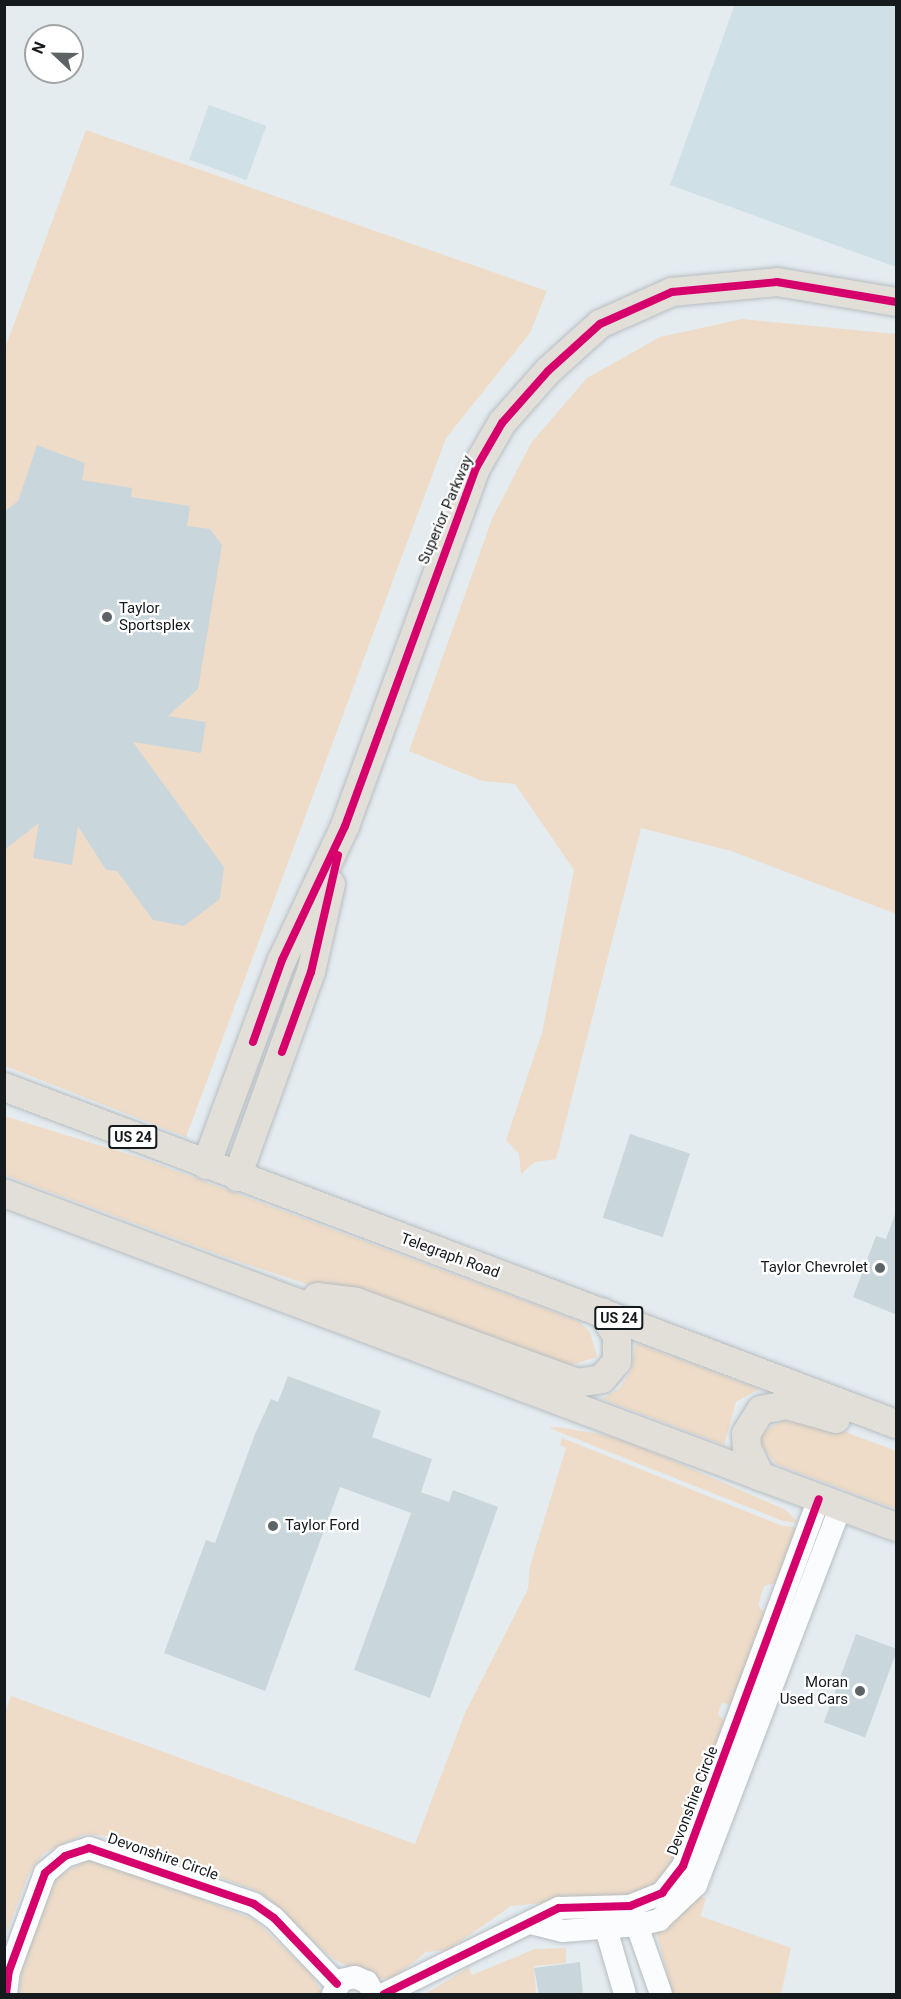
<!DOCTYPE html>
<html>
<head>
<meta charset="utf-8">
<style>
  body { margin:0 }
  #map { position:relative; width:901px; height:1999px; overflow:hidden; background:#e4ecf0; font-family:Roboto,sans-serif }
  div>[style] { position:absolute }
  [style*='--x'] { left:calc(var(--x)*1px); top:calc(var(--y)*1px); width:calc(var(--w)*1px); rotate:calc(var(--a)*1deg) }
  .built>* { inset:0; background:#d0e0e7; transform-origin:0 0 }
  .green>* { inset:0; background:#eedcc8 }
  .building>* { inset:0; background:#c9d7dd; transform-origin:0 0 }
  .roads { filter:drop-shadow(0 0 2px #b7bdc1) drop-shadow(0 0 2px #b7bdc1) }
  .minor>* { height:22px; margin:-11px; padding:0 11px; transform-origin:11px; border-radius:11px; background:#fbfcfd }
  .major>* { height:28px; margin:-14px; padding:0 14px; transform-origin:14px; border-radius:14px; background:#e2dfd9 }
  .cycleway>* { height:8px; margin:-4px; padding:0 4px; transform-origin:4px; border-radius:4px; background:#d6006c }
  .dots>* { width:16px; height:16px; translate:-50% -50%; box-sizing:border-box; border:3px solid #fff; border-radius:50% }
  span { translate:-50% -50%; white-space:nowrap; text-align:center; line-height:1.15; -webkit-text-stroke:4.5px #fff; paint-order:stroke }
  .shield-label span { padding:2px 4px; background:#fff; border:2px solid; border-radius:4px; -webkit-text-stroke-width:0 }
  .shield-label { font-size:14px; color:#151a1c; font-weight:700 }
  .street-label { font-size:15px; color:#151a1c }
  .poi-label { font-size:15px; color:#151a1c }
  .left { translate:0 -50%; text-align:left }
  .right { translate:-100% -50%; text-align:right }
  .frame { position:absolute; inset:0; border:6px solid #151a1c; pointer-events:none }
  .north { position:absolute; left:24px; top:24px; width:60px; height:60px; box-sizing:border-box; background:#fff; border:2px solid #a1a3a4; border-radius:50%; rotate:292deg; font-size:16px; font-weight:700; line-height:24px; text-align:center; color:#151a1c }
  .north::after { content:''; display:block; margin:auto; width:21px; height:27px; background:#5d6466; clip-path:polygon(50% 0,100% 100%,50% 72%,0 100%) }
</style>
</head>
<body>
<div id="map">
  <div class="built">
    <div style="clip-path:polygon(735px 4px,896px 5px,896px 267px,670px 185px)"></div>
    <div style="left:209px;top:105px;width:61px;height:58px;rotate:20deg"></div>
  </div>
  <div class="green">
    <div style="clip-path:polygon(86px 130px,547px 291px,530px 333px,446px 438px,186px 1137px,5px 1066px,4px 351px)"></div>
    <div style="clip-path:polygon(742px 319px,896px 334px,896px 914px,731px 851px,641px 828px,556px 1159px,535px 1162px,521px 1174px,519px 1154px,506px 1140px,542px 1033px,574px 870px,515px 784px,482px 781px,409px 751px,492px 519px,531px 443px,587px 378px,660px 337px)"></div>
    <div style="clip-path:polygon(4px 1116px,147px 1160px,578px 1321px,590px 1332px,597px 1357px,562px 1368px,231px 1259px,5px 1175px)"></div>
    <div style="clip-path:polygon(636px 1343px,759px 1389px,736px 1402px,724px 1445px,602px 1399px,620px 1388px,631px 1370px)"></div>
    <div style="clip-path:polygon(781px 1421px,816px 1421px,896px 1451px,896px 1509px,776px 1464px,761px 1444px,761px 1433px)"></div>
    <div style="clip-path:polygon(558px 1427px,610px 1436px,660px 1455px,786px 1510px,798px 1523px,783px 1521px,549px 1428px)"></div>
    <div style="clip-path:polygon(562px 1438px,780px 1525px,799px 1528px,780px 1582px,764px 1586px,758px 1605px,766px 1616px,733px 1705px,722px 1703px,718px 1714px,727px 1723px,679px 1860px,645px 1893px,511px 1906px,448px 1950px,426px 1952px,394px 1978px,377px 1979px,333px 1959px,260px 1892px,107px 1836px,85px 1834px,44px 1853px,29px 1873px,5px 1937px,4px 1714px,11px 1696px,415px 1844px,465px 1713px,528px 1589px,530px 1566px,566px 1448px,560px 1445px)"></div>
    <div style="clip-path:polygon(84px 1861px,102px 1861px,255px 1920px,310px 1973px,323px 1994px,19px 1994px,22px 1966px,49px 1891px,58px 1877px)"></div>
    <div style="clip-path:polygon(695px 1894px,706px 1899px,700px 1916px,791px 1948px,781px 1994px,672px 1994px,656px 1930px)"></div>
    <div style="clip-path:polygon(566px 1948px,566px 1963px,534px 1966px,536px 1994px,425px 1994px,468px 1968px,472px 1975px,535px 1949px)"></div>
  </div>
  <div class="building">
    <div style="clip-path:polygon(37px 445px,85px 463px,82px 480px,132px 488px,131px 497px,190px 506px,187px 526px,210px 529px,222px 545px,198px 689px,168px 716px,206px 722px,201px 753px,133px 742px,224px 867px,220px 899px,184px 926px,153px 920px,117px 871px,106px 870px,78px 826px,72px 865px,33px 858px,39px 823px,4px 850px,4px 512px,18px 501px)"></div>
    <div style="left:630px;top:1134px;width:63px;height:88px;rotate:18deg"></div>
    <div style="clip-path:polygon(895px 1214px,897px 1214px,897px 1315px,853px 1297px,876px 1236px,886px 1239px)"></div>
    <div style="clip-path:polygon(288px 1376px,381px 1411px,372px 1437px,432px 1459px,421px 1492px,449px 1502px,453px 1490px,498px 1507px,430px 1698px,354px 1670px,411px 1513px,340px 1487px,265px 1691px,164px 1653px,206px 1540px,215px 1543px,255px 1434px,271px 1399px,278px 1402px)"></div>
    <div style="left:856px;top:1634px;width:44px;height:94px;rotate:20deg"></div>
    <div style="clip-path:polygon(580px 1962px,583px 1995px,539px 1995px,534px 1968px)"></div>
  </div>
  <div class="roads">
    <div class="minor">
      <div style="--x:632;--y:1911;--w:88;--a:70.7"></div>
      <div style="--x:602;--y:1915;--w:82;--a:73.8"></div>
      <div style="--x:531;--y:1923;--w:33;--a:14"></div>
      <div style="--x:563;--y:1931;--w:75;--a:-4.6"></div>
      <div style="--x:638;--y:1925;--w:22;--a:-13"></div>
      <div style="--x:659;--y:1920;--w:51;--a:-43.4"></div>
      <div style="--x:696;--y:1885;--w:404;--a:-69.1"></div>
      <div style="--x:6;--y:1994;--w:23;--a:-83"></div>
      <div style="--x:9;--y:1971;--w:104;--a:-69.8"></div>
      <div style="--x:45;--y:1873;--w:26;--a:-40"></div>
      <div style="--x:65;--y:1856;--w:25;--a:-18"></div>
      <div style="--x:89;--y:1848;--w:174;--a:18.7"></div>
      <div style="--x:254;--y:1904;--w:24;--a:35"></div>
      <div style="--x:274;--y:1918;--w:91;--a:46.3"></div>
      <div style="--x:333;--y:1994;--w:17;--a:-57"></div>
      <div style="--x:342;--y:1980;--w:13;--a:-13"></div>
      <div style="--x:355;--y:1977;--w:13;--a:23"></div>
      <div style="--x:367;--y:1982;--w:14;--a:60"></div>
      <div style="--x:384;--y:1994;--w:195;--a:-26.2"></div>
      <div style="--x:559;--y:1908;--w:71;--a:-1.6"></div>
      <div style="--x:630;--y:1906;--w:35;--a:-22"></div>
      <div style="--x:662;--y:1893;--w:34;--a:-52"></div>
      <div style="--x:683;--y:1866;--w:391;--a:-69.7"></div>
    </div>
    <div class="major">
      <div style="--x:4;--y:1087;--w:954;--a:20.7"></div>
      <div style="--x:206;--y:1165;--w:219;--a:-69.7"></div>
      <div style="--x:282;--y:960;--w:148;--a:-64.8"></div>
      <div style="--x:345;--y:826;--w:381;--a:-69.9"></div>
      <div style="--x:476;--y:468;--w:52;--a:-60"></div>
      <div style="--x:502;--y:423;--w:69;--a:-48.5"></div>
      <div style="--x:548;--y:371;--w:70;--a:-42.1"></div>
      <div style="--x:600;--y:324;--w:79;--a:-24"></div>
      <div style="--x:672;--y:292;--w:105;--a:-5.4"></div>
      <div style="--x:777;--y:282;--w:121;--a:9.5"></div>
      <div style="--x:237;--y:1177;--w:218;--a:-70.2"></div>
      <div style="--x:311;--y:972;--w:90;--a:-77.2"></div>
      <div style="--x:4;--y:1193;--w:952;--a:20.53"></div>
      <div style="--x:317;--y:1297;--w:39;--a:7"></div>
      <div style="--x:356;--y:1302;--w:235;--a:20.1"></div>
      <div style="--x:577;--y:1383;--w:25;--a:-9"></div>
      <div style="--x:602;--y:1379;--w:23;--a:-50"></div>
      <div style="--x:617;--y:1361;--w:25;--a:-90"></div>
      <div style="--x:617;--y:1336;--w:28;--a:-122"></div>
      <div style="--x:761;--y:1477;--w:32;--a:-116"></div>
      <div style="--x:747;--y:1448;--w:14;--a:-94"></div>
      <div style="--x:746;--y:1434;--w:28;--a:-58"></div>
      <div style="--x:761;--y:1410;--w:26;--a:-11"></div>
      <div style="--x:787;--y:1405;--w:51;--a:15.9"></div>
    </div>
  </div>
  <div class="cycleway">
    <div style="--x:253;--y:1042;--w:87;--a:-70.5"></div>
    <div style="--x:282;--y:960;--w:148;--a:-64.8"></div>
    <div style="--x:345;--y:826;--w:381;--a:-69.9"></div>
    <div style="--x:476;--y:468;--w:52;--a:-60"></div>
    <div style="--x:502;--y:423;--w:69;--a:-48.5"></div>
    <div style="--x:548;--y:371;--w:70;--a:-42.1"></div>
    <div style="--x:600;--y:324;--w:79;--a:-24"></div>
    <div style="--x:672;--y:292;--w:105;--a:-5.4"></div>
    <div style="--x:777;--y:282;--w:121;--a:9.5"></div>
    <div style="--x:282;--y:1052;--w:85;--a:-70.1"></div>
    <div style="--x:311;--y:972;--w:120;--a:-77"></div>
    <div style="--x:6;--y:1994;--w:23;--a:-83"></div>
    <div style="--x:9;--y:1971;--w:104;--a:-69.8"></div>
    <div style="--x:45;--y:1873;--w:26;--a:-40"></div>
    <div style="--x:65;--y:1856;--w:25;--a:-18"></div>
    <div style="--x:89;--y:1848;--w:174;--a:18.7"></div>
    <div style="--x:254;--y:1904;--w:24;--a:35"></div>
    <div style="--x:274;--y:1918;--w:91;--a:46.3"></div>
    <div style="--x:384;--y:1994;--w:195;--a:-26.2"></div>
    <div style="--x:559;--y:1908;--w:71;--a:-1.6"></div>
    <div style="--x:630;--y:1906;--w:35;--a:-22"></div>
    <div style="--x:662;--y:1893;--w:34;--a:-52"></div>
    <div style="--x:683;--y:1866;--w:391;--a:-69.7"></div>
  </div>
  <div class="dots">
    <div style="left:107px;top:617px;background:#5d6466"></div>
    <div style="left:880px;top:1268px;background:#5d6466"></div>
    <div style="left:273px;top:1526px;background:#5d6466"></div>
    <div style="left:860px;top:1691px;background:#5d6466"></div>
  </div>
  <div class="shield-label">
    <span style="left:133px;top:1137px">US 24</span>
    <span style="left:619px;top:1318px">US 24</span>
  </div>
  <div class="street-label">
    <span style="left:446px;top:510px;rotate:-67deg">Superior Parkway</span>
    <span style="left:450px;top:1256px;rotate:20deg">Telegraph Road</span>
    <span style="left:693px;top:1801px;rotate:-69deg">Devonshire Circle</span>
    <span style="left:163px;top:1857px;rotate:19deg">Devonshire Circle</span>
  </div>
  <div class="poi-label">
    <span class="left" style="left:119px;top:617px">Taylor<br>Sportsplex</span>
    <span class="right" style="left:868px;top:1268px">Taylor Chevrolet</span>
    <span class="left" style="left:285px;top:1526px">Taylor Ford</span>
    <span class="right" style="left:848px;top:1691px">Moran<br>Used Cars</span>
  </div>
  <div class="frame"></div>
  <div class="north">N</div>
</div>
</body>
</html>
